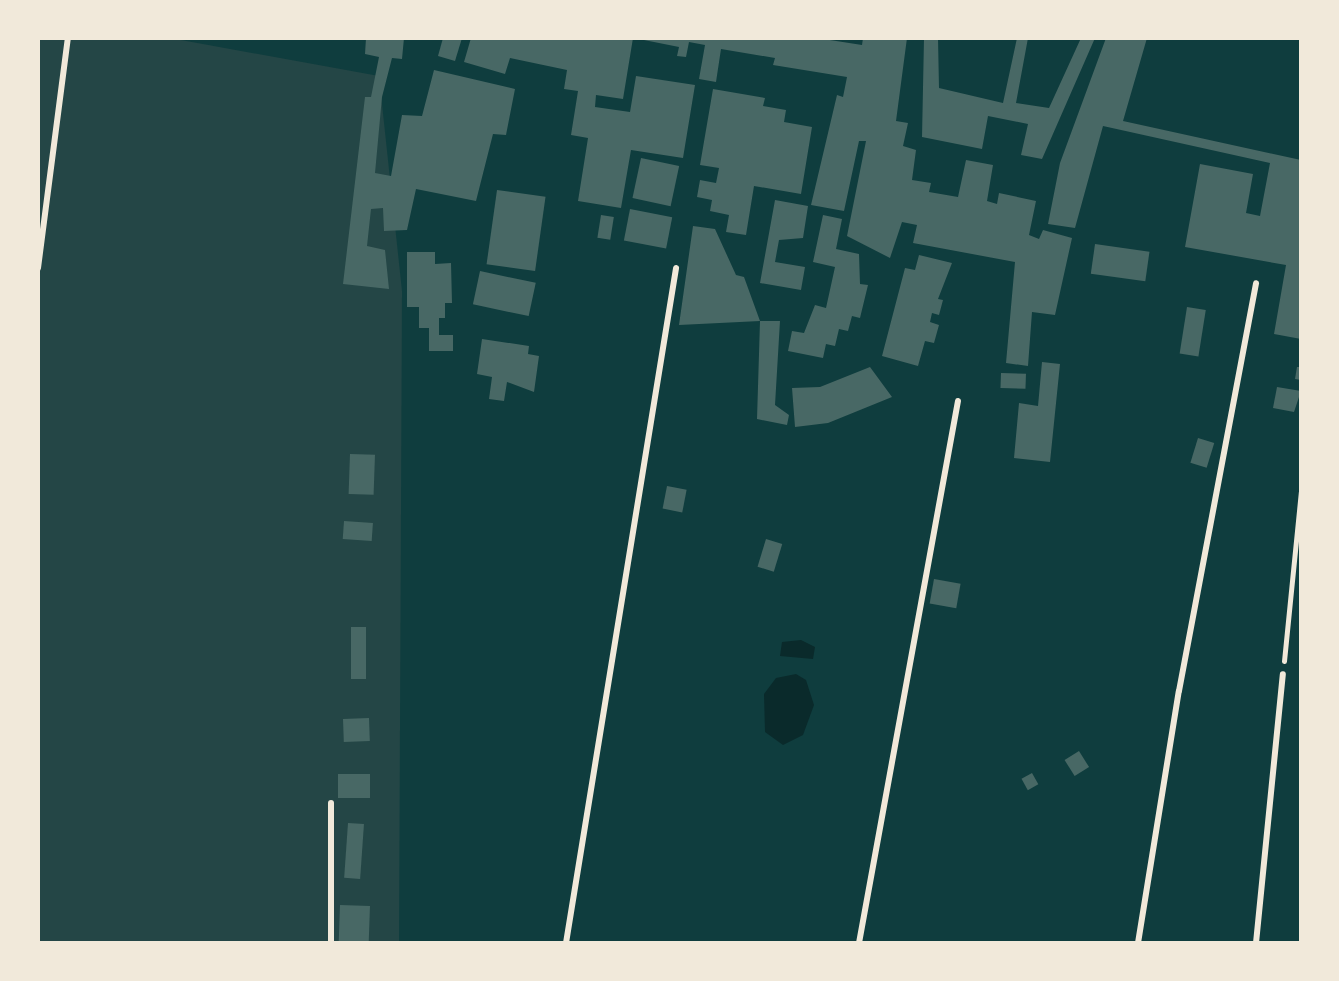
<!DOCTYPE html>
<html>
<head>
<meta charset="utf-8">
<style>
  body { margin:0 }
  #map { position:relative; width:1339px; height:981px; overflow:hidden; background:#0f3d3e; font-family:"Work Sans",sans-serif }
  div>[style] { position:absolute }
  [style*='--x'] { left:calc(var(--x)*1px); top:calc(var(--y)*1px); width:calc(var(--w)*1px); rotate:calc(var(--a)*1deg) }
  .green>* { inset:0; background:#244646 }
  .water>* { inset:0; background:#0a2a2b }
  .building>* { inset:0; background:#486865; transform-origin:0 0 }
  .path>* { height:5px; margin:-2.5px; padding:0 2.5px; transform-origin:2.5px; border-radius:2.5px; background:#f1e9da }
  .service>* { height:6px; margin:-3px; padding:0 3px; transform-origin:3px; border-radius:3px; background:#f1e9da }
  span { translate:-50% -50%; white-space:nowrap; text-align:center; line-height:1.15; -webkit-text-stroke:7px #f1e9da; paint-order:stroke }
  .frame { position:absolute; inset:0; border:40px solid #f1e9da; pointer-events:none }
</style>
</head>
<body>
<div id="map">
  <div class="green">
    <div style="clip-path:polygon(38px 38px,170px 38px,379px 76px,402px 291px,399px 943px,38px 943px)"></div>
  </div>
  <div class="water">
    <div style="clip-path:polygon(801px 640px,815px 647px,813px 659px,780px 656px,782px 642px)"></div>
    <div style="clip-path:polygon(796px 674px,806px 680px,814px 705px,803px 735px,783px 745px,765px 732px,764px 694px,776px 678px)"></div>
  </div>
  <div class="building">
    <div style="clip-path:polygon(366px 38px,404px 38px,402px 59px,392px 58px,382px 97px,375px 173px,391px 176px,402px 115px,422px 116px,434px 70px,515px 89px,506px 135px,493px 134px,476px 201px,416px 189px,407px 230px,384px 231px,383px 208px,371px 209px,367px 246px,385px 250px,389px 289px,343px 284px,365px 97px,371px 97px,379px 57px,365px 54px)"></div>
    <div style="clip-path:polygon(443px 38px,462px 38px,455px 61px,438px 56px)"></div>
    <div style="clip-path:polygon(471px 38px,633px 38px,623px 99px,596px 95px,595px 107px,630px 112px,636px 76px,695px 85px,683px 158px,631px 150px,621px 208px,578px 201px,588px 138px,571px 135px,578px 91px,564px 89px,567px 70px,510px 58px,505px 74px,464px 62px)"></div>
    <div style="clip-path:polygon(634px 38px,817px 38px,862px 45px,863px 38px,907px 38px,896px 121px,908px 123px,903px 146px,916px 150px,912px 180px,931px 183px,929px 192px,958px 197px,966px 160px,993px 165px,987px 201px,997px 204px,999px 193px,1036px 201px,1029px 235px,1039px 239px,1043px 230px,1072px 238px,1055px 315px,1032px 312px,1028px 366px,1006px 363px,1015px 262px,913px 243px,917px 225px,902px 222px,890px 258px,847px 236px,866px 141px,859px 141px,844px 211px,811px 205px,837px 95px,843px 97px,847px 77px,773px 65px,775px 58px,721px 49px,716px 82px,699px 79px,705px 45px,689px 42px,686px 57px,677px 56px,679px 47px)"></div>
    <div style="clip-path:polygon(924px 38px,938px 38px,939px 88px,1003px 103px,1017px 38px,1028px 38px,1016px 103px,1049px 108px,1081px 38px,1095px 38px,1042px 159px,1021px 155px,1028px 124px,988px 116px,982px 149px,922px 137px)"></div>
    <div style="clip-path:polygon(1106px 38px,1147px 38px,1123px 121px,1301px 160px,1301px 339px,1274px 334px,1286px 265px,1185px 247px,1200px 164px,1253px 174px,1246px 213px,1260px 216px,1270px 163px,1103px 126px,1075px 228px,1048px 224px,1060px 163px)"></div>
    <div style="clip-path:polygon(713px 89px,765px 98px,763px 106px,786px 110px,784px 122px,812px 127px,801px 194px,754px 186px,746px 235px,726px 232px,729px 215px,710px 211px,712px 200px,697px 197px,700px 180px,716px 183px,719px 168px,700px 165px)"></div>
    <div style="left:641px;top:158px;width:39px;height:41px;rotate:12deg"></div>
    <div style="left:497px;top:190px;width:49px;height:75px;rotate:8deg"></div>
    <div style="clip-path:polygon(775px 200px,808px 206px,803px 238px,779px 240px,775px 262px,805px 267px,801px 290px,760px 283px)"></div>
    <div style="left:630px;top:209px;width:43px;height:32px;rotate:11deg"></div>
    <div style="left:601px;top:215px;width:13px;height:23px;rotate:9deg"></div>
    <div style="clip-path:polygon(823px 215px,842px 219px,836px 249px,859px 254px,860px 284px,868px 285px,860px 318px,852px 316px,848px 331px,839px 329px,835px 346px,826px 344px,823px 358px,788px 351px,792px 331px,804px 333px,815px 305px,826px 308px,835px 267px,813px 262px)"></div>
    <div style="clip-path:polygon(693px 226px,715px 229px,736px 275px,744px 277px,760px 321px,679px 325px)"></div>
    <div style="left:1095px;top:244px;width:55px;height:30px;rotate:8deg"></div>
    <div style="clip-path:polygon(407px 252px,435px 252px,435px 264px,451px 263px,452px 303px,445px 303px,445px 318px,439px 318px,439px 335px,453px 335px,453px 351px,429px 351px,429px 328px,419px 328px,419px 307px,407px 307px)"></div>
    <div style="clip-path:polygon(919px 255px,952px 263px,938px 299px,943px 300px,939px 315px,932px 313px,930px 322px,939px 325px,934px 343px,925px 341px,918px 366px,882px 356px,905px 268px,915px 270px)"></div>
    <div style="left:480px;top:271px;width:57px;height:34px;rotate:12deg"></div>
    <div style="left:1187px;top:307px;width:19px;height:47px;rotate:9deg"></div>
    <div style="clip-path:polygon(760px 321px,780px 321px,775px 405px,789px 415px,787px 425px,757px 419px)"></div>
    <div style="clip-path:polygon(482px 339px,529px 346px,528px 354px,539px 356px,534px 392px,507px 382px,504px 401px,489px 399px,492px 377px,477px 374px)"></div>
    <div style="clip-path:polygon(1042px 362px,1060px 364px,1050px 462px,1014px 458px,1019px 403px,1038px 406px)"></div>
    <div style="clip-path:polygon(870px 367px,892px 397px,828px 423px,795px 427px,792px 388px,820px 387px)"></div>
    <div style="clip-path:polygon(1297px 367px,1301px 367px,1301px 380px,1295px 379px)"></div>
    <div style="left:1001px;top:373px;width:25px;height:15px;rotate:2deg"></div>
    <div style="clip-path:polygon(1277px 387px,1301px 391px,1294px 412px,1273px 408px)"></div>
    <div style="left:1198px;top:438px;width:17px;height:26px;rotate:17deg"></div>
    <div style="left:350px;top:454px;width:25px;height:40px;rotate:2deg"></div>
    <div style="left:667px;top:486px;width:20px;height:23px;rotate:11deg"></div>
    <div style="left:344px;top:521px;width:29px;height:18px;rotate:4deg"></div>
    <div style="left:766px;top:539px;width:17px;height:29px;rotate:17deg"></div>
    <div style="left:934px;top:579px;width:27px;height:25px;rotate:10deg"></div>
    <div style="left:351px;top:627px;width:15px;height:52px"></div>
    <div style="left:369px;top:718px;width:23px;height:26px;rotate:88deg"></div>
    <div style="left:1079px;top:751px;width:19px;height:17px;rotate:58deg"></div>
    <div style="left:1032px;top:773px;width:13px;height:12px;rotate:61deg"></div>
    <div style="left:370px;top:774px;width:24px;height:32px;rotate:90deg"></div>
    <div style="left:348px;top:823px;width:16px;height:55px;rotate:4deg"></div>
    <div style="left:340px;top:905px;width:30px;height:38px;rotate:2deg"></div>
  </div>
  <div class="path">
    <div style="--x:1284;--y:661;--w:170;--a:-84.3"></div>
  </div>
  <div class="service">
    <div style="--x:38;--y:268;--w:232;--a:-82.6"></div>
    <div style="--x:331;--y:803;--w:140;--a:90"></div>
    <div style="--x:566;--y:943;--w:684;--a:-80.74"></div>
    <div style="--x:859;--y:943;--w:551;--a:-79.65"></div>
    <div style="--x:1138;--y:943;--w:255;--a:-80.8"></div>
    <div style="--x:1179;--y:691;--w:415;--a:-79.3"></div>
    <div style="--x:1256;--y:943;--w:270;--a:-84.3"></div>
  </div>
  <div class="frame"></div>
</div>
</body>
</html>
